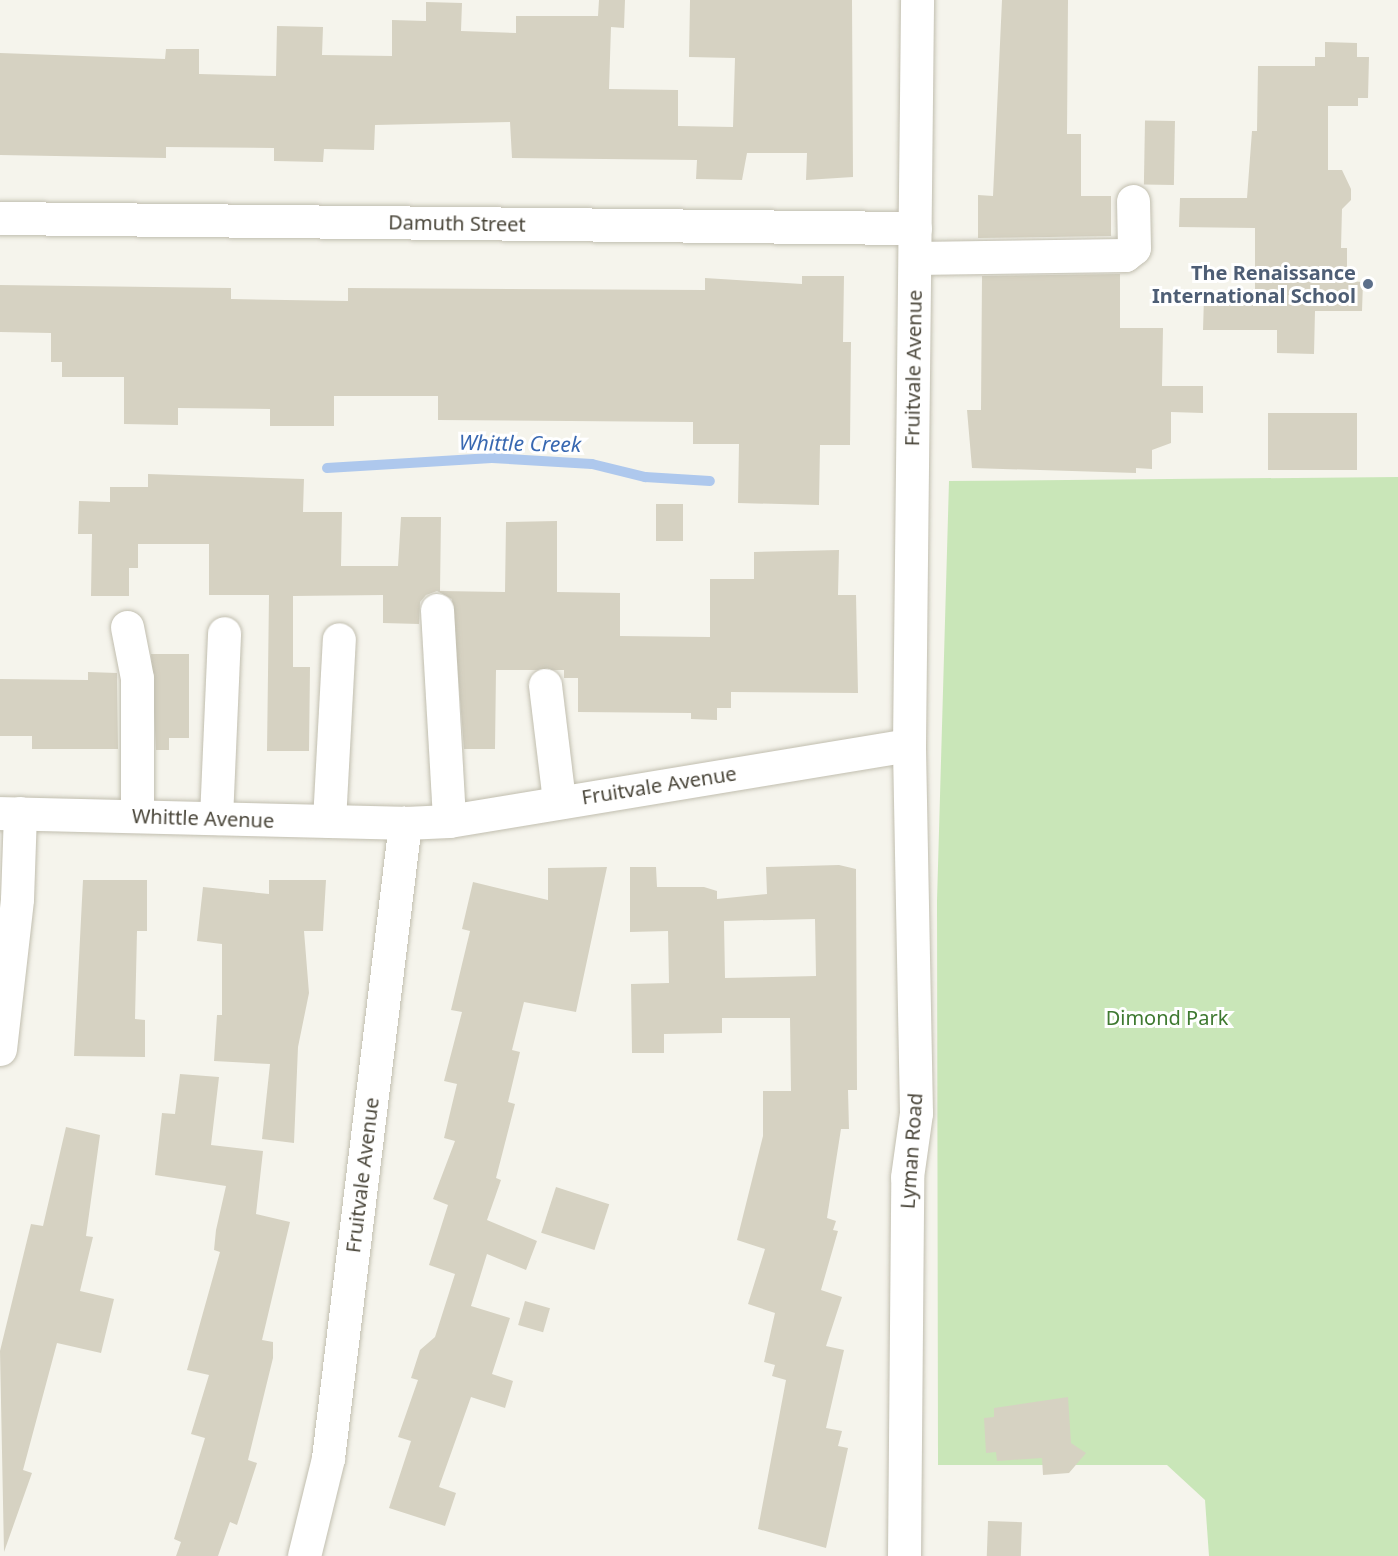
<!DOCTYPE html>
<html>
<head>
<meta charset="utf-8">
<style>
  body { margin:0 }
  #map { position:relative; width:1398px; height:1556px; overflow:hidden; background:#f5f4ec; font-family:"Noto Sans",sans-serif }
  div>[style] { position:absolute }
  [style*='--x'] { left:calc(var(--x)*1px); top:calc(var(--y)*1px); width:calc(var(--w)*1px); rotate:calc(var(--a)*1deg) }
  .green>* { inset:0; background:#c9e6b8 }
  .stream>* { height:10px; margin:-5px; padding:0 5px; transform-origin:5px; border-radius:5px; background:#aec8ed }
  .building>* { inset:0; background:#d6d2c2; transform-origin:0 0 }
  .roads { filter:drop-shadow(0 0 2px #c1beaf) drop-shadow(0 0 2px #c1beaf) }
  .minor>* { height:33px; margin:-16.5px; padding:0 16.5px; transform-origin:16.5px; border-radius:16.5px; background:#fff }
  .dots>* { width:16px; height:16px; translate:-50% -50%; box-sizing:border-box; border:3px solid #fff; border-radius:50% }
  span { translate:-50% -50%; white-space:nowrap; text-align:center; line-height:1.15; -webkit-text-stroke:6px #fff; paint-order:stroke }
  .street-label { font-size:20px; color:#4a463a }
  .service-label { font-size:20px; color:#4e5e75; font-weight:700 }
  .right { translate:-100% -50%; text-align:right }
  .park-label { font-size:20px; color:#3e7930 }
  .water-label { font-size:21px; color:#3868b1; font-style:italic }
</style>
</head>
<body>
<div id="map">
  <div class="green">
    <div style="clip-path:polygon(1398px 477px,1398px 1556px,1209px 1556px,1205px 1500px,1167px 1465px,938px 1465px,937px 901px,949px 481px)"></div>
  </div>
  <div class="stream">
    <div style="--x:327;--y:468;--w:165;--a:-3.5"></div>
    <div style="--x:492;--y:458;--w:100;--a:3.4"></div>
    <div style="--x:592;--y:464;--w:55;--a:13.8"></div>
    <div style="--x:645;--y:477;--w:65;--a:3.5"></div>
  </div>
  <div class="building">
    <div style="clip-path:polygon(599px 0,625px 0,624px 28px,611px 27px,609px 89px,678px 90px,678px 126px,733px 127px,735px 58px,689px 57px,690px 0,852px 0,853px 177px,806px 180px,807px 153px,747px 153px,742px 180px,696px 179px,697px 160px,512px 158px,510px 122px,375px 125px,374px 150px,324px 149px,323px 162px,274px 161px,274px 148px,166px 147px,166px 158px,0 155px,0 53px,165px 59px,166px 49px,199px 49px,199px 74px,276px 76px,277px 26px,323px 27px,322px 55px,392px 56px,392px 20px,426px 21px,426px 2px,462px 3px,461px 31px,516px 33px,516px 16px,598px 16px)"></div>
    <div style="clip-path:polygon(1002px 0,1068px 0,1067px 134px,1081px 134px,1081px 196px,1111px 196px,1111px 236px,978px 238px,978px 195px,993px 196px)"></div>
    <div style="clip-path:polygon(1325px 42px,1357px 43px,1357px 57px,1369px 57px,1368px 98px,1358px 98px,1358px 106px,1328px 106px,1328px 170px,1342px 170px,1351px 189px,1351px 200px,1342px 209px,1341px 248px,1347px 248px,1347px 281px,1363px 282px,1362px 311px,1315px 311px,1314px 354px,1277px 353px,1277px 330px,1203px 330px,1204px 297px,1255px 297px,1255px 228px,1179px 227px,1180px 198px,1247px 198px,1252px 131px,1257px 131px,1258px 66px,1315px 66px,1315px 57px,1325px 57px)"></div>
    <div style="left:1175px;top:121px;width:64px;height:30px;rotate:91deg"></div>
    <div style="clip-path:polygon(1120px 274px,1120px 328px,1163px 328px,1162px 386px,1203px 386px,1203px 413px,1171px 412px,1171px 443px,1152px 450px,1152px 469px,1136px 468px,1136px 473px,972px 468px,967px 410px,981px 410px,982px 276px)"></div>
    <div style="clip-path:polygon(802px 276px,844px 276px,843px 342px,851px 342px,850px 445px,820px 445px,819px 505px,738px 503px,739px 444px,693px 444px,693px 422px,438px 420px,438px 396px,334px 396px,334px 426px,270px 426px,270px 409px,178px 408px,178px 425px,124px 424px,124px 377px,62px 377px,62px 362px,51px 362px,51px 333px,0 332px,0 285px,231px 288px,231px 299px,348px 301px,348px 288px,705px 290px,705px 278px,802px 284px)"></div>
    <div style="left:1268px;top:413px;width:89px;height:57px"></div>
    <div style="clip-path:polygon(148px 474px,304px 479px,303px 512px,342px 512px,341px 566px,398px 566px,401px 517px,441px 517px,440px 591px,505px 592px,506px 522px,557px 521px,557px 592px,620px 593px,620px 636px,710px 637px,710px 579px,754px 579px,754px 552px,839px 550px,838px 595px,856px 595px,858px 693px,731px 692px,731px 708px,717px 708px,717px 720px,691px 719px,691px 713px,578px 712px,578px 678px,564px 678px,564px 670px,496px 670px,495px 749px,464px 749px,452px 599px,437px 591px,426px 595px,420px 602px,419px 624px,383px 623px,383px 595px,293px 596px,293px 667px,310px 667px,309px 751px,267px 751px,269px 595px,209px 595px,209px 544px,138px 544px,138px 568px,129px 568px,129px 596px,91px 596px,92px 534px,78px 534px,79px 501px,110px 502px,110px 487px,148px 487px)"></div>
    <div style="left:656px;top:504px;width:27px;height:37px"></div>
    <div style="clip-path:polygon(151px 654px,189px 654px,189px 738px,169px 738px,169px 750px,156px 750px)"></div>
    <div style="clip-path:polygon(88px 672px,117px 673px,118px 749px,32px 749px,32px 736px,0 736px,0 679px,88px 680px)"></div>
    <div style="clip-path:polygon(evenodd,839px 865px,856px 869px,857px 1090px,848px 1090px,849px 1129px,841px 1129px,827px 1218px,836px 1221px,833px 1230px,838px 1231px,821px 1290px,842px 1297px,826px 1346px,844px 1350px,826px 1428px,842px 1431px,838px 1446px,848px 1448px,826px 1548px,758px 1529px,786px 1380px,772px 1376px,775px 1365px,764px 1362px,775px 1313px,748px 1304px,765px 1249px,737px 1240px,763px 1136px,763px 1091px,791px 1091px,790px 1018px,722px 1018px,722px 1033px,664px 1034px,664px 1053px,632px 1053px,631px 984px,669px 983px,668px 931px,630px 932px,630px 867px,656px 867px,657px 887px,704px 887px,717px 891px,717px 899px,767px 894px,766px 867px,839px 865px,815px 919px,816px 976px,725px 978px,724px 921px,815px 919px)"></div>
    <div style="clip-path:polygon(607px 867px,576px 1012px,524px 1002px,512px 1050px,520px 1052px,508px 1102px,515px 1104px,496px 1178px,501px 1180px,487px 1220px,537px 1241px,526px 1270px,487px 1254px,471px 1306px,510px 1318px,492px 1374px,513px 1381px,505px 1408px,471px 1397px,439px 1487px,456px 1493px,445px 1526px,389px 1508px,411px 1441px,398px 1437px,418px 1380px,411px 1378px,420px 1350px,435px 1337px,455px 1274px,429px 1265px,448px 1205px,433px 1199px,455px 1141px,444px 1138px,457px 1084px,444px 1081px,462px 1012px,451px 1010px,470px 931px,462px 929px,473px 882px,548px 900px,548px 868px)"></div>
    <div style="clip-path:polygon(83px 880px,147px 880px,147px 931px,137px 931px,135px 1019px,145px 1020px,145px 1057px,74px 1056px)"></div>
    <div style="clip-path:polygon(269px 880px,326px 880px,323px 931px,304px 931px,309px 993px,298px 1047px,294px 1143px,262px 1139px,270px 1064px,214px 1061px,217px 1015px,222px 1015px,222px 944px,197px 941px,203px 887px,269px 894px)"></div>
    <div style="clip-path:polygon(180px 1074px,219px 1077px,211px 1145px,263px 1151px,256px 1214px,290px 1222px,262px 1340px,273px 1342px,273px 1358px,248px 1460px,257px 1463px,237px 1525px,230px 1522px,218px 1556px,176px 1556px,181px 1542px,174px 1539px,205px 1438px,191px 1434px,209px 1375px,187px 1370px,220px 1252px,214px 1250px,216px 1230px,226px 1186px,155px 1175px,162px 1113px,175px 1114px)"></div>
    <div style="clip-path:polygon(66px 1127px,100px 1135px,86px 1236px,93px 1237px,80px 1291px,114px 1299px,101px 1353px,57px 1343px,23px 1470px,32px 1473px,4px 1552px,0 1351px,31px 1224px,43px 1226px)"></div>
    <div style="left:556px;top:1187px;width:56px;height:48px;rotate:18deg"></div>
    <div style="left:525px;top:1301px;width:26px;height:25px;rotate:16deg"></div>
    <div style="clip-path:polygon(1068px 1397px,1071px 1443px,1086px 1453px,1069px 1473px,1043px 1475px,1042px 1458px,997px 1461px,996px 1452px,986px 1453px,984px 1418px,994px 1417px,994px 1408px)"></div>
    <div style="left:988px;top:1521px;width:34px;height:35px;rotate:2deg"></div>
  </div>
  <div class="roads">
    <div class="minor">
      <div style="--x:0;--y:218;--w:915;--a:0.63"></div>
      <div style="--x:915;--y:258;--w:210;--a:-0.8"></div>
      <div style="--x:1125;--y:255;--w:11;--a:-38"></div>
      <div style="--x:1134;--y:248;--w:47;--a:-91.2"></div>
      <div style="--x:437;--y:610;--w:211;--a:86.7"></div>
      <div style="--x:127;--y:627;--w:52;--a:78.9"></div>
      <div style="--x:137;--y:678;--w:138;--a:90"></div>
      <div style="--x:545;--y:685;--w:116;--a:83.1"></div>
      <div style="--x:0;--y:813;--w:405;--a:1.4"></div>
      <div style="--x:216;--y:818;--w:185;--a:-87.5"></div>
      <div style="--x:329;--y:821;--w:182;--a:-86.9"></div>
      <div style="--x:0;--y:1049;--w:151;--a:-83.5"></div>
      <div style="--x:17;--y:899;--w:86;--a:-88"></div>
      <div style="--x:304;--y:1556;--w:101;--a:-76.2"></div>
      <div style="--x:328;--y:1458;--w:640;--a:-83.09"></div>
      <div style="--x:405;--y:823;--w:44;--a:-2.6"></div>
      <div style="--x:449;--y:821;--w:466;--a:-9.4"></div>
      <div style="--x:904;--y:1556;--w:379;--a:-89.5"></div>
      <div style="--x:907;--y:1177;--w:65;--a:-82"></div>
      <div style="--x:916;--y:1113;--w:368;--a:-91.1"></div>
      <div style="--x:909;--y:745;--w:745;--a:-89.38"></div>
    </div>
  </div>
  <div class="dots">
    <div style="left:1368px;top:284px;background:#5c6f8a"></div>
  </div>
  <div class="street-label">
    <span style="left:457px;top:223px;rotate:1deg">Damuth Street</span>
    <span style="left:913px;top:368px;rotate:-89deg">Fruitvale Avenue</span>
    <span style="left:659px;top:785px;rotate:-9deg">Fruitvale Avenue</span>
    <span style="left:203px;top:818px;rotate:2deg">Whittle Avenue</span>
    <span style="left:911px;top:1151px;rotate:-86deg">Lyman Road</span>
    <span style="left:362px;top:1175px;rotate:-83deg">Fruitvale Avenue</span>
  </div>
  <div class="service-label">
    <span class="right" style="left:1356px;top:284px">The Renaissance<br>International School</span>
  </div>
  <div class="park-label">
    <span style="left:1167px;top:1017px">Dimond Park</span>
  </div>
  <div class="water-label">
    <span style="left:520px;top:443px;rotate:1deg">Whittle Creek</span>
  </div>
</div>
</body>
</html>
